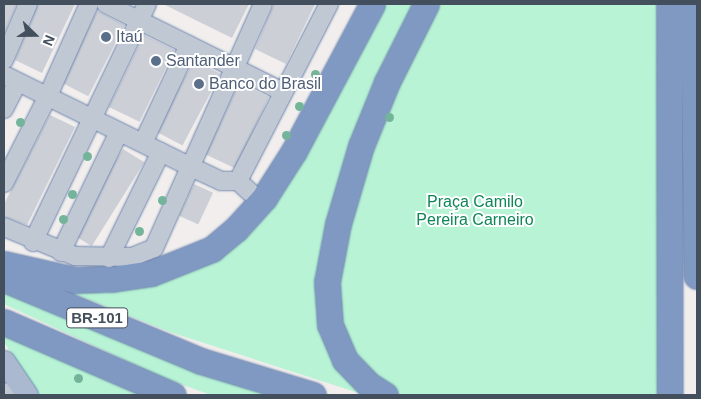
<!DOCTYPE html>
<html>
<head>
<meta charset="utf-8">
<style>
  body { margin:0 }
  #map { position:relative; width:701px; height:399px; overflow:hidden; background:#f1eeed; font-family:Arial,sans-serif }
  div>[style] { position:absolute }
  [style*='--x'] { left:calc(var(--x)*1px); top:calc(var(--y)*1px); width:calc(var(--w)*1px); rotate:calc(var(--a)*1deg) }
  .green>* { inset:0; background:#b7f3d4 }
  .building>* { inset:0; background:#cccfd6; transform-origin:0 0 }
  .roads { filter:drop-shadow(0 0 1px #6c84ad) drop-shadow(0 0 1px #6c84ad) }
  .minor>* { height:18px; margin:-9px; padding:0 9px; transform-origin:9px; border-radius:9px; background:#c0c8d4 }
  .major>* { height:21px; margin:-10.5px; padding:0 10.5px; transform-origin:10.5px; border-radius:10.5px; background:#aab9d0 }
  .highway>* { height:25px; margin:-12.5px; padding:0 12.5px; transform-origin:12.5px; border-radius:12.5px; background:#8099c2 }
  .trees>* { width:9px; height:9px; margin:-4.5px; border-radius:50%; background:#74b49a }
  .dots>* { width:14px; height:14px; translate:-50% -50%; box-sizing:border-box; border:2px solid #fff; border-radius:50% }
  span { translate:-50% -50%; white-space:nowrap; text-align:center; line-height:1.15; -webkit-text-stroke:4px #fff; paint-order:stroke }
  .shield-label span { padding:1px 4px; background:#fff; border:1px solid; border-radius:4px; -webkit-text-stroke-width:0 }
  .shield-label { font-size:15px; color:#444f5d; font-weight:700 }
  .service-label { font-size:16px; color:#4e5e75 }
  .left { translate:0 -50%; text-align:left }
  .park-label { font-size:16px; color:#0e8556 }
  .frame { position:absolute; inset:0; border:5px solid #444f5d; pointer-events:none }
  .north { position:absolute; left:10px; top:10px; width:50px; height:50px; -webkit-text-stroke:4px #fff; paint-order:stroke; rotate:112deg; font-size:14px; font-weight:700; line-height:20px; text-align:center; color:#444f5d }
  .north::after { content:''; display:block; margin:auto; width:18px; height:22px; background:#444f5d; clip-path:polygon(50% 0,100% 100%,50% 72%,0 100%) }
</style>
</head>
<body>
<div id="map">
  <div class="green">
    <div style="clip-path:polygon(377px 4px,670px 4px,676px 395px,365px 395px,170px 332px,44px 282px,62px 284px,224px 246px)"></div>
    <div style="clip-path:polygon(4px 281px,305px 395px,211px 395px,161px 377px,4px 304px)"></div>
    <div style="clip-path:polygon(4px 328px,184px 395px,38px 395px,4px 342px)"></div>
  </div>
  <div class="building">
    <div style="clip-path:polygon(4px 4px,17px 4px,4px 34px)"></div>
    <div style="clip-path:polygon(38px 4px,75px 4px,42px 73px,15px 60px)"></div>
    <div style="clip-path:polygon(163px 4px,249px 4px,232px 38px)"></div>
    <div style="clip-path:polygon(274px 4px,315px 4px,286px 64px,255px 49px)"></div>
    <div style="left:97px;top:11px;width:31px;height:80px;rotate:27deg"></div>
    <div style="left:144px;top:35px;width:34px;height:80px;rotate:26deg"></div>
    <div style="left:194px;top:60px;width:30px;height:81px;rotate:28deg"></div>
    <div style="left:239px;top:83px;width:33px;height:79px;rotate:25deg"></div>
    <div style="clip-path:polygon(50px 115px,75px 127px,27px 225px,4px 217px,4px 204px)"></div>
    <div style="left:123px;top:149px;width:25px;height:99px;rotate:32deg"></div>
    <div style="left:194px;top:184px;width:21px;height:35px;rotate:25deg"></div>
  </div>
  <div class="roads">
    <div class="minor">
      <div style="--x:106;--y:4;--w:198;--a:26.4"></div>
      <div style="--x:4;--y:60;--w:61;--a:-66.8"></div>
      <div style="--x:4;--y:75;--w:208;--a:26.2"></div>
      <div style="--x:191;--y:167;--w:33;--a:25"></div>
      <div style="--x:221;--y:181;--w:17;--a:0"></div>
      <div style="--x:4;--y:109;--w:30;--a:-63"></div>
      <div style="--x:143;--y:143;--w:108;--a:-64.9"></div>
      <div style="--x:238;--y:181;--w:199;--a:-62.8"></div>
      <div style="--x:238;--y:181;--w:16;--a:43"></div>
      <div style="--x:4;--y:183;--w:95;--a:-63.2"></div>
      <div style="--x:47;--y:98;--w:103;--a:-65.9"></div>
      <div style="--x:4;--y:227;--w:77;--a:22.2"></div>
      <div style="--x:75;--y:256;--w:57;--a:1"></div>
      <div style="--x:132;--y:257;--w:24;--a:-22"></div>
      <div style="--x:154;--y:248;--w:267;--a:-65.9"></div>
      <div style="--x:33;--y:242;--w:264;--a:-64.4"></div>
      <div style="--x:61;--y:252;--w:133;--a:-64.2"></div>
      <div style="--x:109;--y:258;--w:118;--a:-63.9"></div>
      <div style="--x:4;--y:392;--w:4;--a:56"></div>
    </div>
    <div class="major">
      <div style="--x:4;--y:361;--w:41;--a:55.9"></div>
    </div>
    <div class="highway">
      <div style="--x:669;--y:4;--w:391;--a:89.9"></div>
      <div style="--x:693;--y:4;--w:272;--a:89.2"></div>
      <div style="--x:4;--y:264;--w:73;--a:12.7"></div>
      <div style="--x:75;--y:280;--w:37;--a:-2"></div>
      <div style="--x:112;--y:279;--w:40;--a:-8.5"></div>
      <div style="--x:152;--y:273;--w:65;--a:-21.8"></div>
      <div style="--x:212;--y:249;--w:31;--a:-40"></div>
      <div style="--x:236;--y:229;--w:42;--a:-47.9"></div>
      <div style="--x:264;--y:198;--w:56;--a:-57.4"></div>
      <div style="--x:294;--y:151;--w:166;--a:-62"></div>
      <div style="--x:4;--y:279;--w:213;--a:22.6"></div>
      <div style="--x:201;--y:361;--w:117;--a:16.9"></div>
      <div style="--x:4;--y:322;--w:184;--a:23.4"></div>
      <div style="--x:385;--y:395;--w:19;--a:-148"></div>
      <div style="--x:369;--y:385;--w:35;--a:-134"></div>
      <div style="--x:345;--y:360;--w:38;--a:-113"></div>
      <div style="--x:330;--y:325;--w:43;--a:-94"></div>
      <div style="--x:327;--y:282;--w:59;--a:-79.3"></div>
      <div style="--x:338;--y:224;--w:81;--a:-73.6"></div>
      <div style="--x:361;--y:146;--w:69;--a:-67.9"></div>
      <div style="--x:387;--y:82;--w:87;--a:-63.4"></div>
    </div>
  </div>
  <div class="trees">
    <div style="left:315px;top:74px"></div>
    <div style="left:299px;top:106px"></div>
    <div style="left:389px;top:117px"></div>
    <div style="left:20px;top:122px"></div>
    <div style="left:286px;top:135px"></div>
    <div style="left:87px;top:156px"></div>
    <div style="left:72px;top:194px"></div>
    <div style="left:162px;top:200px"></div>
    <div style="left:63px;top:219px"></div>
    <div style="left:139px;top:231px"></div>
    <div style="left:78px;top:378px"></div>
  </div>
  <div class="dots">
    <div style="left:106px;top:37px;background:#5c6f8a"></div>
    <div style="left:156px;top:61px;background:#5c6f8a"></div>
    <div style="left:199px;top:84px;background:#5c6f8a"></div>
  </div>
  <div class="shield-label">
    <span style="left:97px;top:318px">BR-101</span>
  </div>
  <div class="service-label">
    <span class="left" style="left:116px;top:37px">Itaú</span>
    <span class="left" style="left:166px;top:61px">Santander</span>
    <span class="left" style="left:209px;top:84px">Banco do Brasil</span>
  </div>
  <div class="park-label">
    <span style="left:475px;top:211px">Praça Camilo<br>Pereira Carneiro</span>
  </div>
  <div class="frame"></div>
  <div class="north">N</div>
</div>
</body>
</html>
